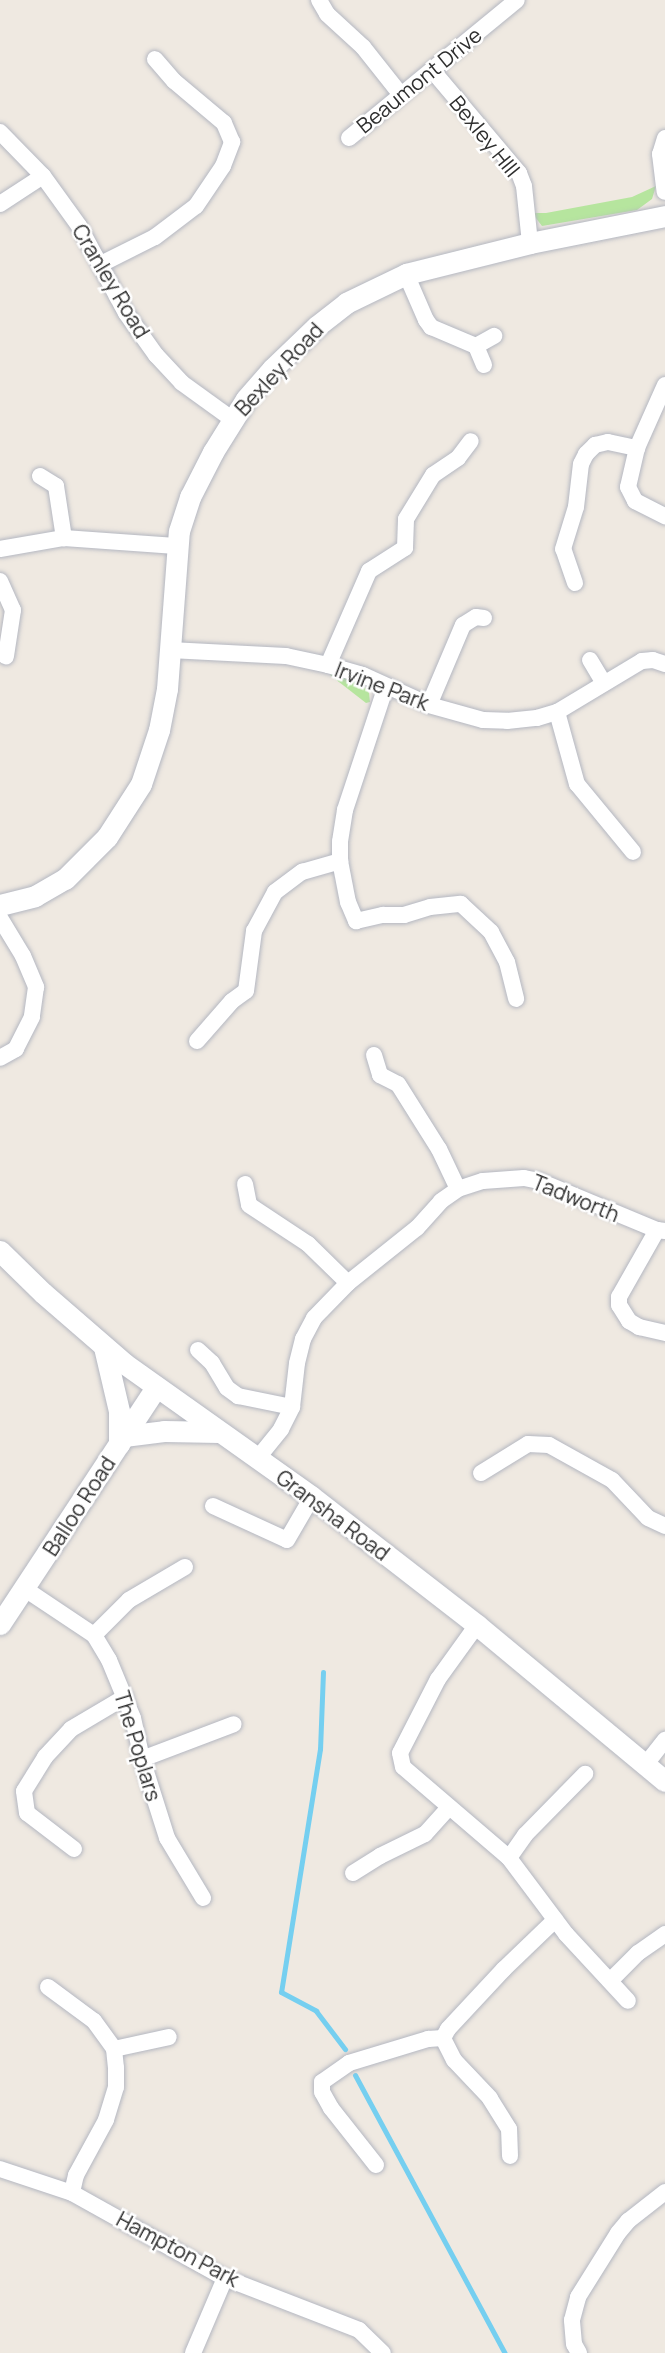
<!DOCTYPE html>
<html>
<head>
<meta charset="utf-8">
<style>
  body { margin:0 }
  #map { position:relative; width:665px; height:2353px; overflow:hidden; background:#efe9e1; font-family:Manrope,sans-serif }
  div>[style] { position:absolute }
  [style*='--x'] { left:calc(var(--x)*1px); top:calc(var(--y)*1px); width:calc(var(--w)*1px); rotate:calc(var(--a)*1deg) }
  .green>* { inset:0; background:#b6e59e }
  .stream>* { height:5px; margin:-2.5px; padding:0 2.5px; transform-origin:2.5px; border-radius:2.5px; background:#75cff0 }
  .roads { filter:drop-shadow(0 0 2px #b4b7c1) drop-shadow(0 0 2px #b4b7c1) }
  .minor>* { height:16px; margin:-8px; padding:0 8px; transform-origin:8px; border-radius:8px; background:#fff }
  .tertiary>* { height:21px; margin:-10.5px; padding:0 10.5px; transform-origin:10.5px; border-radius:10.5px; background:#fff }
  span { translate:-50% -50%; white-space:nowrap; text-align:center; line-height:1.15; -webkit-text-stroke:5px #fff; paint-order:stroke }
  .street-label { font-size:21px; color:#2e2e2e }
</style>
</head>
<body>
<div id="map">
  <div class="green">
    <div style="clip-path:polygon(656px 186px,652px 199px,637px 210px,542px 226px,532px 213px,546px 213px,632px 197px)"></div>
    <div style="clip-path:polygon(331px 673px,362px 684px,369px 693px,370px 702px,366px 703px,330px 675px)"></div>
  </div>
  <div class="stream">
    <div style="--x:323;--y:1672;--w:77;--a:92.2"></div>
    <div style="--x:320;--y:1749;--w:246;--a:99.1"></div>
    <div style="--x:281;--y:1992;--w:40;--a:28"></div>
    <div style="--x:316;--y:2011;--w:48;--a:52.7"></div>
    <div style="--x:355;--y:2075;--w:316;--a:61.7"></div>
  </div>
  <div class="roads">
    <div class="minor">
      <div style="--x:319;--y:0;--w:16;--a:60"></div>
      <div style="--x:327;--y:14;--w:49;--a:42.5"></div>
      <div style="--x:363;--y:47;--w:61;--a:51.6"></div>
      <div style="--x:432;--y:70;--w:135;--a:49.8"></div>
      <div style="--x:519;--y:173;--w:14;--a:69"></div>
      <div style="--x:524;--y:186;--w:57;--a:84"></div>
      <div style="--x:0;--y:132;--w:62;--a:45.7"></div>
      <div style="--x:43;--y:176;--w:62;--a:54.2"></div>
      <div style="--x:79;--y:226;--w:99;--a:61.6"></div>
      <div style="--x:126;--y:313;--w:52;--a:54.5"></div>
      <div style="--x:156;--y:355;--w:38;--a:47"></div>
      <div style="--x:182;--y:383;--w:62;--a:35.8"></div>
      <div style="--x:349;--y:138;--w:217;--a:-39.4"></div>
      <div style="--x:665;--y:138;--w:17;--a:107"></div>
      <div style="--x:660;--y:154;--w:38;--a:83"></div>
      <div style="--x:0;--y:204;--w:51;--a:-33.1"></div>
      <div style="--x:101;--y:264;--w:60;--a:-26.6"></div>
      <div style="--x:155;--y:237;--w:51;--a:-37.1"></div>
      <div style="--x:196;--y:206;--w:48;--a:-56"></div>
      <div style="--x:223;--y:166;--w:26;--a:-69"></div>
      <div style="--x:232;--y:142;--w:21;--a:-113"></div>
      <div style="--x:224;--y:123;--w:65;--a:-140"></div>
      <div style="--x:174;--y:81;--w:29;--a:-131"></div>
      <div style="--x:406;--y:274;--w:50;--a:66.5"></div>
      <div style="--x:426;--y:320;--w:9;--a:54"></div>
      <div style="--x:431;--y:327;--w:49;--a:22.9"></div>
      <div style="--x:484;--y:365;--w:21;--a:-113"></div>
      <div style="--x:476;--y:346;--w:21;--a:-29"></div>
      <div style="--x:665;--y:385;--w:69;--a:114"></div>
      <div style="--x:637;--y:448;--w:40;--a:103"></div>
      <div style="--x:628;--y:487;--w:16;--a:63"></div>
      <div style="--x:635;--y:501;--w:34;--a:27"></div>
      <div style="--x:40;--y:476;--w:19;--a:32"></div>
      <div style="--x:56;--y:486;--w:53;--a:81.3"></div>
      <div style="--x:0;--y:549;--w:65;--a:-9.8"></div>
      <div style="--x:64;--y:538;--w:112;--a:4.1"></div>
      <div style="--x:0;--y:581;--w:32;--a:66"></div>
      <div style="--x:13;--y:610;--w:47;--a:98.7"></div>
      <div style="--x:575;--y:583;--w:36;--a:-109"></div>
      <div style="--x:563;--y:549;--w:44;--a:-72.8"></div>
      <div style="--x:576;--y:507;--w:43;--a:-83.4"></div>
      <div style="--x:581;--y:464;--w:11;--a:-63"></div>
      <div style="--x:586;--y:454;--w:13;--a:-45"></div>
      <div style="--x:595;--y:445;--w:13;--a:-13"></div>
      <div style="--x:608;--y:442;--w:30;--a:12"></div>
      <div style="--x:170;--y:650;--w:116;--a:3"></div>
      <div style="--x:286;--y:656;--w:43;--a:12.1"></div>
      <div style="--x:328;--y:665;--w:36;--a:16"></div>
      <div style="--x:363;--y:675;--w:72;--a:24.4"></div>
      <div style="--x:429;--y:705;--w:56;--a:15.5"></div>
      <div style="--x:483;--y:720;--w:24;--a:2"></div>
      <div style="--x:507;--y:721;--w:30;--a:-6"></div>
      <div style="--x:537;--y:718;--w:21;--a:-17"></div>
      <div style="--x:557;--y:712;--w:99;--a:-31"></div>
      <div style="--x:642;--y:661;--w:11;--a:-5"></div>
      <div style="--x:653;--y:660;--w:13;--a:18"></div>
      <div style="--x:590;--y:660;--w:26;--a:59"></div>
      <div style="--x:328;--y:665;--w:103;--a:-66.4"></div>
      <div style="--x:369;--y:571;--w:43;--a:-32.6"></div>
      <div style="--x:405;--y:548;--w:29;--a:-88"></div>
      <div style="--x:406;--y:519;--w:52;--a:-58.5"></div>
      <div style="--x:433;--y:475;--w:30;--a:-34"></div>
      <div style="--x:458;--y:458;--w:21;--a:-53"></div>
      <div style="--x:386;--y:686;--w:131;--a:108.3"></div>
      <div style="--x:345;--y:810;--w:32;--a:99"></div>
      <div style="--x:340;--y:842;--w:19;--a:90"></div>
      <div style="--x:340;--y:861;--w:42;--a:79"></div>
      <div style="--x:348;--y:902;--w:21;--a:67"></div>
      <div style="--x:356;--y:921;--w:28;--a:-13"></div>
      <div style="--x:383;--y:915;--w:21;--a:0"></div>
      <div style="--x:404;--y:915;--w:27;--a:-17"></div>
      <div style="--x:430;--y:907;--w:31;--a:-6"></div>
      <div style="--x:461;--y:904;--w:41;--a:43"></div>
      <div style="--x:491;--y:932;--w:34;--a:62"></div>
      <div style="--x:507;--y:962;--w:38;--a:76"></div>
      <div style="--x:429;--y:705;--w:87;--a:-67"></div>
      <div style="--x:463;--y:625;--w:15;--a:-32"></div>
      <div style="--x:476;--y:617;--w:8;--a:7"></div>
      <div style="--x:557;--y:712;--w:75;--a:74.5"></div>
      <div style="--x:577;--y:784;--w:88;--a:50.5"></div>
      <div style="--x:0;--y:918;--w:44;--a:58.8"></div>
      <div style="--x:23;--y:956;--w:34;--a:67"></div>
      <div style="--x:36;--y:987;--w:30;--a:98"></div>
      <div style="--x:32;--y:1017;--w:36;--a:117"></div>
      <div style="--x:16;--y:1049;--w:18;--a:151"></div>
      <div style="--x:197;--y:1041;--w:53;--a:-48.8"></div>
      <div style="--x:232;--y:1001;--w:17;--a:-36"></div>
      <div style="--x:246;--y:991;--w:61;--a:-82.4"></div>
      <div style="--x:254;--y:931;--w:44;--a:-61.7"></div>
      <div style="--x:275;--y:892;--w:34;--a:-37"></div>
      <div style="--x:302;--y:872;--w:40;--a:-16"></div>
      <div style="--x:374;--y:1055;--w:21;--a:73"></div>
      <div style="--x:380;--y:1075;--w:20;--a:27"></div>
      <div style="--x:398;--y:1084;--w:77;--a:57.8"></div>
      <div style="--x:439;--y:1149;--w:44;--a:64.6"></div>
      <div style="--x:245;--y:1184;--w:21;--a:79"></div>
      <div style="--x:249;--y:1205;--w:71;--a:33.5"></div>
      <div style="--x:308;--y:1244;--w:56;--a:44.3"></div>
      <div style="--x:657;--y:1230;--w:77;--a:119.6"></div>
      <div style="--x:619;--y:1297;--w:8;--a:90"></div>
      <div style="--x:619;--y:1305;--w:19;--a:58"></div>
      <div style="--x:629;--y:1321;--w:12;--a:31"></div>
      <div style="--x:639;--y:1327;--w:27;--a:13"></div>
      <div style="--x:198;--y:1350;--w:19;--a:43"></div>
      <div style="--x:212;--y:1363;--w:29;--a:59"></div>
      <div style="--x:227;--y:1388;--w:14;--a:36"></div>
      <div style="--x:238;--y:1396;--w:55;--a:11.5"></div>
      <div style="--x:257;--y:1459;--w:38;--a:-51"></div>
      <div style="--x:281;--y:1429;--w:25;--a:-63"></div>
      <div style="--x:292;--y:1407;--w:44;--a:-83.5"></div>
      <div style="--x:297;--y:1363;--w:25;--a:-76"></div>
      <div style="--x:303;--y:1339;--w:24;--a:-62"></div>
      <div style="--x:314;--y:1318;--w:49;--a:-45.8"></div>
      <div style="--x:348;--y:1283;--w:88;--a:-38.6"></div>
      <div style="--x:417;--y:1228;--w:36;--a:-48"></div>
      <div style="--x:441;--y:1201;--w:21;--a:-35"></div>
      <div style="--x:458;--y:1189;--w:26;--a:-18"></div>
      <div style="--x:483;--y:1181;--w:41;--a:-4.2"></div>
      <div style="--x:524;--y:1178;--w:15;--a:11"></div>
      <div style="--x:539;--y:1181;--w:128;--a:22.6"></div>
      <div style="--x:657;--y:1230;--w:8;--a:7"></div>
      <div style="--x:481;--y:1473;--w:55;--a:-31.7"></div>
      <div style="--x:528;--y:1444;--w:21;--a:3"></div>
      <div style="--x:549;--y:1445;--w:72;--a:29.1"></div>
      <div style="--x:612;--y:1480;--w:52;--a:46.5"></div>
      <div style="--x:648;--y:1518;--w:19;--a:25"></div>
      <div style="--x:213;--y:1506;--w:81;--a:24.7"></div>
      <div style="--x:287;--y:1540;--w:50;--a:-59.8"></div>
      <div style="--x:25;--y:1589;--w:83;--a:33.7"></div>
      <div style="--x:94;--y:1635;--w:29;--a:59"></div>
      <div style="--x:109;--y:1660;--w:63;--a:67.5"></div>
      <div style="--x:133;--y:1718;--w:42;--a:77.6"></div>
      <div style="--x:142;--y:1759;--w:83;--a:72.4"></div>
      <div style="--x:167;--y:1838;--w:70;--a:59"></div>
      <div style="--x:477;--y:1625;--w:67;--a:125.8"></div>
      <div style="--x:438;--y:1679;--w:83;--a:117.2"></div>
      <div style="--x:400;--y:1753;--w:14;--a:78"></div>
      <div style="--x:403;--y:1767;--w:140;--a:40.6"></div>
      <div style="--x:509;--y:1858;--w:95;--a:53.1"></div>
      <div style="--x:566;--y:1934;--w:91;--a:47.2"></div>
      <div style="--x:94;--y:1635;--w:49;--a:-45"></div>
      <div style="--x:129;--y:1600;--w:65;--a:-30.5"></div>
      <div style="--x:142;--y:1759;--w:98;--a:-20.8"></div>
      <div style="--x:646;--y:1764;--w:31;--a:-52"></div>
      <div style="--x:74;--y:1849;--w:59;--a:-142.5"></div>
      <div style="--x:27;--y:1813;--w:22;--a:-98"></div>
      <div style="--x:24;--y:1791;--w:40;--a:-58"></div>
      <div style="--x:45;--y:1757;--w:38;--a:-47"></div>
      <div style="--x:71;--y:1729;--w:63;--a:-30.7"></div>
      <div style="--x:509;--y:1858;--w:28;--a:-55"></div>
      <div style="--x:525;--y:1835;--w:86;--a:-45.5"></div>
      <div style="--x:353;--y:1873;--w:32;--a:-32"></div>
      <div style="--x:380;--y:1856;--w:50;--a:-26.1"></div>
      <div style="--x:425;--y:1834;--w:36;--a:-48"></div>
      <div style="--x:610;--y:1981;--w:40;--a:-45"></div>
      <div style="--x:638;--y:1953;--w:33;--a:-35"></div>
      <div style="--x:48;--y:1987;--w:57;--a:36.5"></div>
      <div style="--x:94;--y:2021;--w:34;--a:54"></div>
      <div style="--x:114;--y:2049;--w:19;--a:84"></div>
      <div style="--x:116;--y:2068;--w:19;--a:90"></div>
      <div style="--x:116;--y:2087;--w:34;--a:107"></div>
      <div style="--x:106;--y:2120;--w:63;--a:118.6"></div>
      <div style="--x:76;--y:2175;--w:18;--a:103"></div>
      <div style="--x:114;--y:2049;--w:56;--a:-12.3"></div>
      <div style="--x:510;--y:2156;--w:27;--a:-92"></div>
      <div style="--x:509;--y:2129;--w:36;--a:-122"></div>
      <div style="--x:490;--y:2098;--w:52;--a:-133.5"></div>
      <div style="--x:454;--y:2060;--w:25;--a:-117"></div>
      <div style="--x:443;--y:2038;--w:10;--a:-61"></div>
      <div style="--x:448;--y:2029;--w:82;--a:-47"></div>
      <div style="--x:504;--y:1969;--w:71;--a:-43.9"></div>
      <div style="--x:376;--y:2165;--w:73;--a:-128.3"></div>
      <div style="--x:331;--y:2108;--w:18;--a:-119"></div>
      <div style="--x:322;--y:2092;--w:10;--a:-90"></div>
      <div style="--x:322;--y:2082;--w:33;--a:-35"></div>
      <div style="--x:349;--y:2063;--w:83;--a:-16.9"></div>
      <div style="--x:428;--y:2039;--w:15;--a:-4"></div>
      <div style="--x:0;--y:2169;--w:76;--a:18.4"></div>
      <div style="--x:72;--y:2193;--w:175;--a:29.1"></div>
      <div style="--x:225;--y:2278;--w:144;--a:21.2"></div>
      <div style="--x:359;--y:2330;--w:33;--a:44"></div>
      <div style="--x:193;--y:2353;--w:82;--a:-66.9"></div>
      <div style="--x:579;--y:2353;--w:10;--a:-119"></div>
      <div style="--x:574;--y:2344;--w:24;--a:-95"></div>
      <div style="--x:572;--y:2320;--w:24;--a:-75"></div>
      <div style="--x:578;--y:2297;--w:75;--a:-58"></div>
      <div style="--x:618;--y:2233;--w:16;--a:-50"></div>
      <div style="--x:628;--y:2221;--w:47;--a:-38.1"></div>
    </div>
    <div class="tertiary">
      <div style="--x:0;--y:905;--w:36;--a:-14"></div>
      <div style="--x:35;--y:896;--w:34;--a:-30"></div>
      <div style="--x:65;--y:879;--w:59;--a:-45"></div>
      <div style="--x:107;--y:837;--w:63;--a:-57.3"></div>
      <div style="--x:141;--y:784;--w:57;--a:-71.6"></div>
      <div style="--x:159;--y:730;--w:42;--a:-79"></div>
      <div style="--x:167;--y:689;--w:158;--a:-85.7"></div>
      <div style="--x:179;--y:531;--w:36;--a:-72"></div>
      <div style="--x:190;--y:497;--w:51;--a:-62.9"></div>
      <div style="--x:213;--y:452;--w:62;--a:-58.1"></div>
      <div style="--x:246;--y:399;--w:40;--a:-49"></div>
      <div style="--x:272;--y:369;--w:62;--a:-43.7"></div>
      <div style="--x:317;--y:326;--w:37;--a:-38"></div>
      <div style="--x:346;--y:303;--w:67;--a:-25.8"></div>
      <div style="--x:406;--y:274;--w:128;--a:-14"></div>
      <div style="--x:530;--y:243;--w:138;--a:-11.3"></div>
      <div style="--x:0;--y:1251;--w:60;--a:44.3"></div>
      <div style="--x:43;--y:1293;--w:108;--a:40.9"></div>
      <div style="--x:125;--y:1364;--w:229;--a:35.4"></div>
      <div style="--x:312;--y:1497;--w:209;--a:37.8"></div>
      <div style="--x:477;--y:1625;--w:244;--a:39.7"></div>
      <div style="--x:104;--y:1347;--w:66;--a:76.8"></div>
      <div style="--x:119;--y:1411;--w:33;--a:90"></div>
      <div style="--x:124;--y:1436;--w:40;--a:-7.1"></div>
      <div style="--x:164;--y:1431;--w:55;--a:1"></div>
      <div style="--x:0;--y:1624;--w:284;--a:-56.6"></div>
    </div>
  </div>
  <div class="street-label">
    <span style="left:419px;top:80px;rotate:-39deg">Beaumont Drive</span>
    <span style="left:485px;top:136px;rotate:51deg">Bexley HIll</span>
    <span style="left:111px;top:281px;rotate:59deg">Cranley Road</span>
    <span style="left:279px;top:369px;rotate:-47deg">Bexley Road</span>
    <span style="left:382px;top:686px;rotate:21deg">Irvine Park</span>
    <span style="left:576px;top:1198px;rotate:22deg">Tadworth</span>
    <span style="left:79px;top:1506px;rotate:-57deg">Balloo Road</span>
    <span style="left:333px;top:1515px;rotate:37deg">Gransha Road</span>
    <span style="left:138px;top:1746px;rotate:73deg">The Poplars</span>
    <span style="left:178px;top:2249px;rotate:28deg">Hampton Park</span>
  </div>
</div>
</body>
</html>
